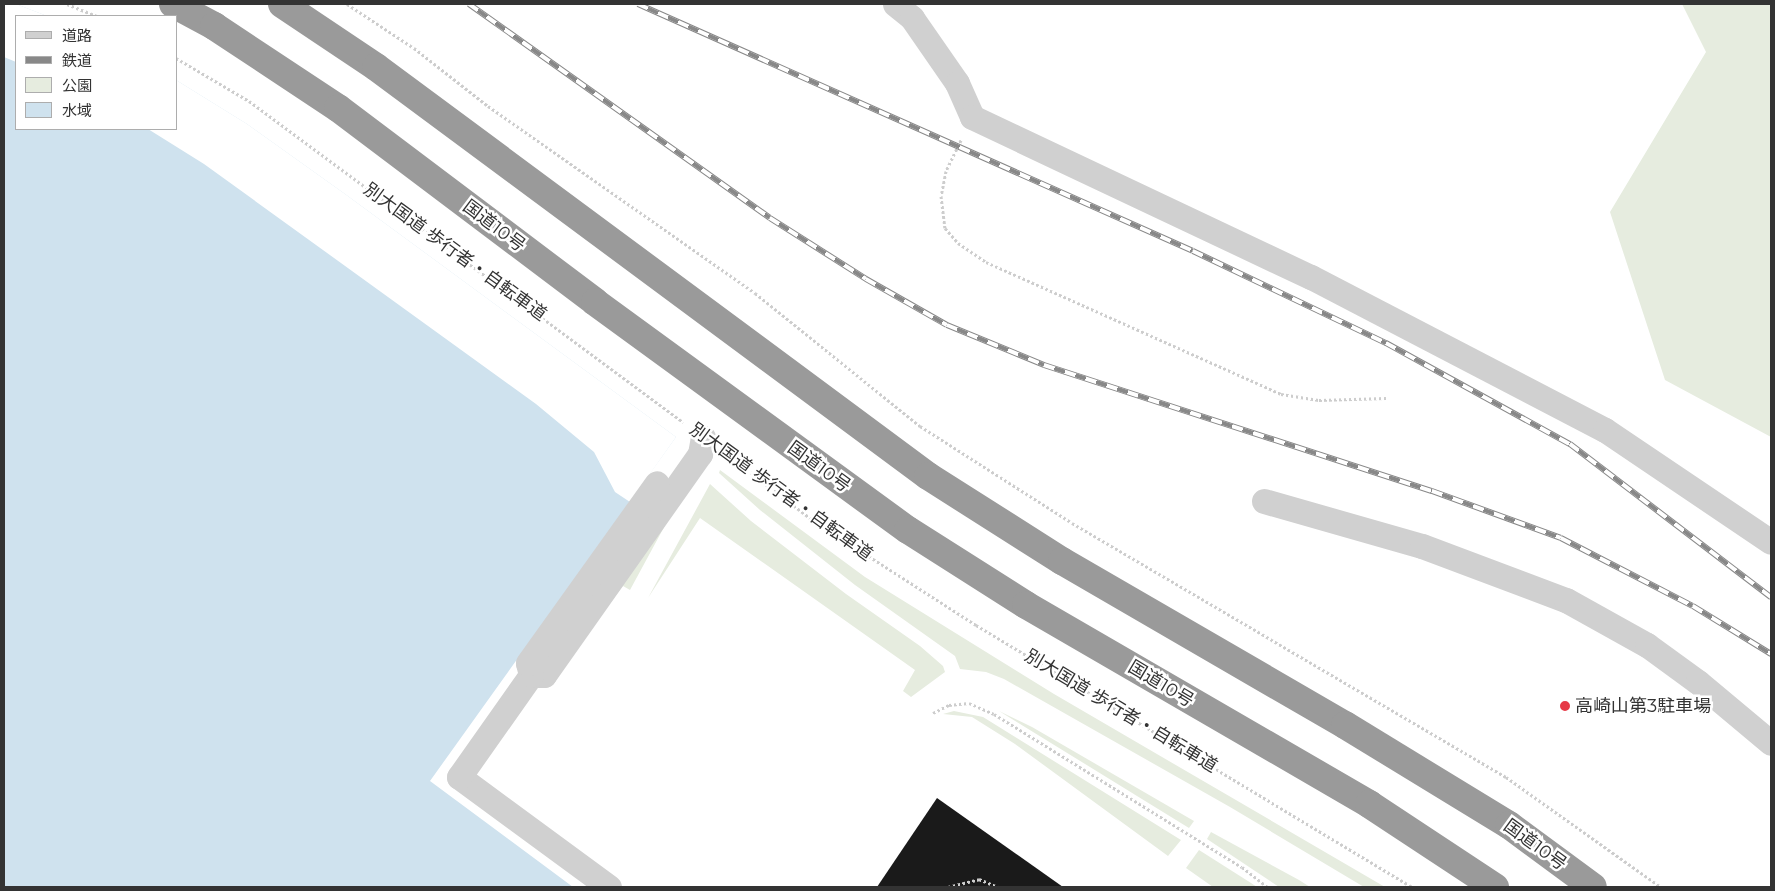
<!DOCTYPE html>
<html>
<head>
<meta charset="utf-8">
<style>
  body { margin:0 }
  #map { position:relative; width:1775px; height:891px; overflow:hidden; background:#fff; font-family:Montserrat,"Noto Sans JP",sans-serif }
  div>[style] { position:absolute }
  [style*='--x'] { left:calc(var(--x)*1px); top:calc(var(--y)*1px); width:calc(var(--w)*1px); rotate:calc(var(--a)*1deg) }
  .green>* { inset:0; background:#e6ecdf }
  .water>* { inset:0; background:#cfe2ee }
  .pier>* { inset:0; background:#fff }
  .building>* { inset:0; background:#1a1a1a }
  .path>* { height:3px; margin-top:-1.5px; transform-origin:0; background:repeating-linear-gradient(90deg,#cdcdcd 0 2.5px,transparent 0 5px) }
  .street>* { height:25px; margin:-12.5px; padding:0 12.5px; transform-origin:12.5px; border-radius:12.5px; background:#d0d0d0 }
  .highway>* { height:28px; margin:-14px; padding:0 14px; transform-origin:14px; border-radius:14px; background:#9a9a9a }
  .rail>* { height:5.5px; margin-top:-2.75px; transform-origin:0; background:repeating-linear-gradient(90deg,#fff 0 11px,#888 0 22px); box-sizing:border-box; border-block:1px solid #888 }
  .dots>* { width:14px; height:14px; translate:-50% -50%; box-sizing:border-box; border:2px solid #fff; border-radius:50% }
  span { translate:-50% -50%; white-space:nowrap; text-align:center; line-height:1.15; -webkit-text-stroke:5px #fff; paint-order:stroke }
  .street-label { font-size:18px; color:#333 }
  .poi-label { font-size:18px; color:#333 }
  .left { translate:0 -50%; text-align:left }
  .frame { position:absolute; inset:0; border:5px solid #333; pointer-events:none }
  .legend { position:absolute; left:15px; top:15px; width:162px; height:115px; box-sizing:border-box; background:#fff; border:1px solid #adadad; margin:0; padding:6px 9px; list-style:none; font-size:15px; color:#333 }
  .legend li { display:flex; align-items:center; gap:10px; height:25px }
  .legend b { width:25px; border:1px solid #adadad }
</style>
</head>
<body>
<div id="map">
  <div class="green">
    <div style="clip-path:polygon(1682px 4px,1771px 4px,1771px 437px,1665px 380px,1610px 212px,1706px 52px)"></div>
    <div style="clip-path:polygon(720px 470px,865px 577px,1054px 694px,1385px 887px,1364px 887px,1230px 807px,1004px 679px,986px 672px,960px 669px,955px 656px,855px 585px,760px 510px,719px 473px)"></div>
    <div style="clip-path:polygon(694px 472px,630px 590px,623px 586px,546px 686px)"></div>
    <div style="clip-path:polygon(710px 484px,751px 521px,846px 594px,920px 646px,943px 666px,945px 672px,911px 697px,903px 691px,915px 670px,700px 518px,648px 598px)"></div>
    <div style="clip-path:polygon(954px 711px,983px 717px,1181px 840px,1168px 856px,1015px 744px,972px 717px,943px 714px)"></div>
    <div style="clip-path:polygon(999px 711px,1032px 727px,1194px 821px,1189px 828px)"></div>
    <div style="clip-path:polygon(1211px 832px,1299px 880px,1310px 887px,1279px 887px,1207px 839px)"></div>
    <div style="clip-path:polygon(1199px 850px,1251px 883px,1257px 887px,1213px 887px,1186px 868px)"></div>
  </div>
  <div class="water">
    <div style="clip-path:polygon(4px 4px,16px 4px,47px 16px,16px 16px,16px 129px,176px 129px,176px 80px,247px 124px,345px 194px,676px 437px,430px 781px,573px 887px,4px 887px)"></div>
  </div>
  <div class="pier">
    <div style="clip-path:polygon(4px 4px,16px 4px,47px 16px,16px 16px,16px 62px,4px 57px)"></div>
    <div style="clip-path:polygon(176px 80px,247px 124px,345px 194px,676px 437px,630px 502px,615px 492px,594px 452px,536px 404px,204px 164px,148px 129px,176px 129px)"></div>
  </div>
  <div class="building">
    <div style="clip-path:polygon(937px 798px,1063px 887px,877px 887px)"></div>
  </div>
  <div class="path">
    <div style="--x:67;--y:4;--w:32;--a:22"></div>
    <div style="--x:347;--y:4;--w:80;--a:33.3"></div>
    <div style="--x:414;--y:48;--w:94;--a:38.1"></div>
    <div style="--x:488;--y:106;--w:326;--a:35"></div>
    <div style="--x:755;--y:293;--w:212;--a:38.9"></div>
    <div style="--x:920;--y:426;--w:180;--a:32.5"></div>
    <div style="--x:1072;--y:523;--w:503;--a:30.34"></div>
    <div style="--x:1506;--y:777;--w:190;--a:35.4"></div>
    <div style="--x:176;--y:58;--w:85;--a:30.5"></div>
    <div style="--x:249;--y:101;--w:540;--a:36.49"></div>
    <div style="--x:961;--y:140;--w:34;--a:116"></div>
    <div style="--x:946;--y:171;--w:25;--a:101"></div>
    <div style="--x:941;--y:196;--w:32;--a:83"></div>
    <div style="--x:945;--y:228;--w:20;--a:49"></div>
    <div style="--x:958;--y:243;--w:34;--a:34"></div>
    <div style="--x:986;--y:262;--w:323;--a:24.1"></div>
    <div style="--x:1281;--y:394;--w:38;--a:9"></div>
    <div style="--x:1319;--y:400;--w:67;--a:-1.7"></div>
    <div style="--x:726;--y:454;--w:111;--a:37.3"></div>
    <div style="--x:814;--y:521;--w:193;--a:32.7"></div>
    <div style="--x:976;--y:625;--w:509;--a:31"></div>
    <div style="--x:933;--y:713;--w:18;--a:-27"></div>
    <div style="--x:949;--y:705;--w:20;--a:-6"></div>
    <div style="--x:969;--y:703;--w:27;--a:24"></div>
    <div style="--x:994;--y:714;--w:291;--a:31.7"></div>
    <div style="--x:1242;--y:867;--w:33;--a:38"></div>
    <div style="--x:948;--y:887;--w:32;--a:-14"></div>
    <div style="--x:979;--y:879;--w:21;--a:23"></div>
  </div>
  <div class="street">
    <div style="--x:895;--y:4;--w:22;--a:39"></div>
    <div style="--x:912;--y:18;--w:79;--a:55.3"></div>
    <div style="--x:957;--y:83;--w:37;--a:66"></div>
    <div style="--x:972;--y:117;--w:375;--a:25.3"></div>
    <div style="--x:1311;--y:277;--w:331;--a:27.5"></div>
    <div style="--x:1605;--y:430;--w:200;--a:34"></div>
    <div style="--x:1264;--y:501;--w:164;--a:15.9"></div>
    <div style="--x:1422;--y:546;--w:154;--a:20.6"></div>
    <div style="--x:1566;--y:600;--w:93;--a:29.1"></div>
    <div style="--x:1647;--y:645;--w:63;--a:36"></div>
    <div style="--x:1698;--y:682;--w:95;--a:39.9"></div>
    <div style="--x:531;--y:675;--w:13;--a:0"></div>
    <div style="--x:544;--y:675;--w:271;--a:-54.8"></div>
    <div style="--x:700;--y:454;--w:17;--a:-80"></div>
    <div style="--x:609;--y:887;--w:186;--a:-143.7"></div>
    <div style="--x:459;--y:777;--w:125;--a:-54.8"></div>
    <div style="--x:531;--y:675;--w:12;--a:-104"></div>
    <div style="--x:528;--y:663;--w:221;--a:-54.4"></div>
  </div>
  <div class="highway">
    <div style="--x:173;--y:4;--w:47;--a:28.2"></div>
    <div style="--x:214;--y:26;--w:149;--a:33.5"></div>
    <div style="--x:338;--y:108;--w:322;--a:37"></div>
    <div style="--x:595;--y:302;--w:387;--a:36.1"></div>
    <div style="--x:908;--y:530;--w:140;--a:32.4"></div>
    <div style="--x:1026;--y:605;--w:397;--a:30.1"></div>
    <div style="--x:1369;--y:804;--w:151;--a:33.4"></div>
    <div style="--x:282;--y:4;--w:113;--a:33.8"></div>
    <div style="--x:376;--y:67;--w:687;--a:36.54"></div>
    <div style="--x:928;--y:476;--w:159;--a:32.4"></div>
    <div style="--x:1062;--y:561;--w:327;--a:30.1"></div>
    <div style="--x:1345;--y:725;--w:192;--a:31.4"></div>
    <div style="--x:1509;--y:825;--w:104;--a:36.4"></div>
  </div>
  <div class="rail">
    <div style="--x:469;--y:4;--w:369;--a:35.4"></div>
    <div style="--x:770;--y:218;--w:114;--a:32.4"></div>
    <div style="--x:866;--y:279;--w:93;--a:29.6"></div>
    <div style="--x:947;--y:325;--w:105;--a:22.4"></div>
    <div style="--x:1044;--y:365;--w:408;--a:18"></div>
    <div style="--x:1432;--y:491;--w:137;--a:20"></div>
    <div style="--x:1561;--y:538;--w:148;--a:27.3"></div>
    <div style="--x:1693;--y:606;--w:92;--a:31.6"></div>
    <div style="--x:638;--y:4;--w:607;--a:23.99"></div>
    <div style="--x:1193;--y:251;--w:214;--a:25.5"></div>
    <div style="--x:1386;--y:343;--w:210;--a:28.8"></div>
    <div style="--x:1570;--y:444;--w:253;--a:37.3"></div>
  </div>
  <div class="dots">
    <div style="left:1565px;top:706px;background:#e63946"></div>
  </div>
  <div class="street-label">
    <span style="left:494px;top:226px;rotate:37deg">国道10号</span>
    <span style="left:455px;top:252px;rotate:36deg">別大国道 歩行者・自転車道</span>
    <span style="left:819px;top:467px;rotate:36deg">国道10号</span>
    <span style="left:781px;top:492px;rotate:36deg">別大国道 歩行者・自転車道</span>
    <span style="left:1161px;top:684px;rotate:31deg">国道10号</span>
    <span style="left:1121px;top:711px;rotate:31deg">別大国道 歩行者・自転車道</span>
    <span style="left:1535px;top:845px;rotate:36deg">国道10号</span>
  </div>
  <div class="poi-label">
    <span class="left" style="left:1575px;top:706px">高崎山第3駐車場</span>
  </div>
  <div class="frame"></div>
  <ul class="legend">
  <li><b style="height:6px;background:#d0d0d0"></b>道路</li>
  <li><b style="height:6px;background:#888"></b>鉄道</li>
  <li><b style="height:14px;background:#e6ecdf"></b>公園</li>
  <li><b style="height:14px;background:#cfe2ee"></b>水域</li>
  </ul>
</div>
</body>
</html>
